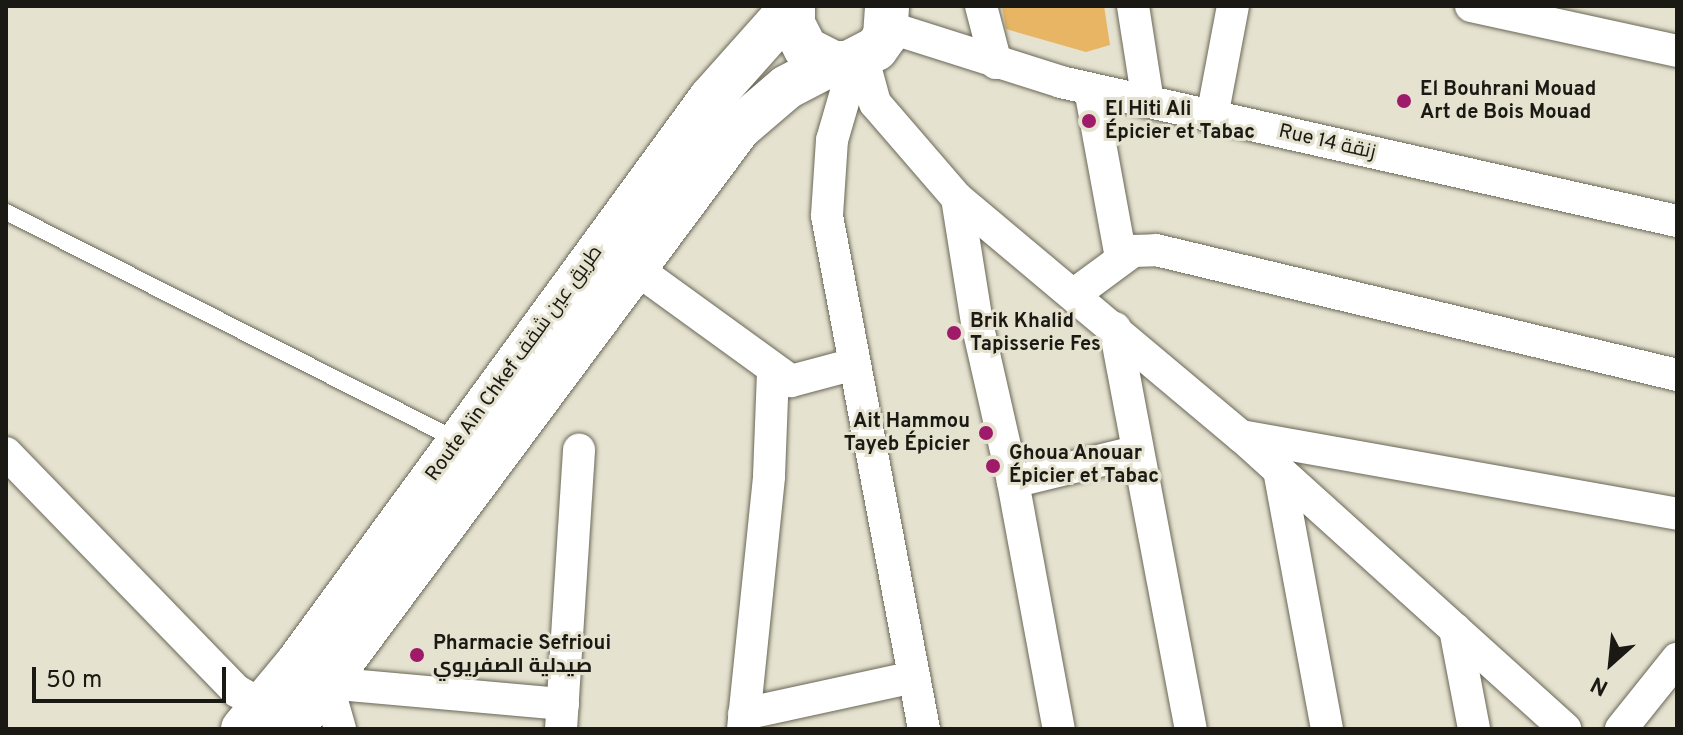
<!DOCTYPE html>
<html>
<head>
<meta charset="utf-8">
<style>
  body { margin:0 }
  #map { position:relative; width:1683px; height:735px; overflow:hidden; background:#e5e2d0; font-family:Overpass,Cairo,sans-serif }
  div>[style] { position:absolute }
  [style*='--x'] { left:calc(var(--x)*1px); top:calc(var(--y)*1px); width:calc(var(--w)*1px); rotate:calc(var(--a)*1deg) }
  .building>* { inset:0; background:#e7b563 }
  .roads { filter:drop-shadow(0 0 2px #6a6757) drop-shadow(0 0 2px #6a6757) }
  .lane>* { height:16px; margin:-8px; padding:0 8px; transform-origin:8px; border-radius:8px; background:#fff }
  .street>* { height:32px; margin:-16px; padding:0 16px; transform-origin:16px; border-radius:16px; background:#fff }
  .secondary>* { height:44px; margin:-22px; padding:0 22px; transform-origin:22px; border-radius:22px; background:#fff }
  .dots>* { width:22px; height:22px; translate:-50% -50%; box-sizing:border-box; border:4px solid #e5e2d0; border-radius:50% }
  span { translate:-50% -50%; white-space:nowrap; text-align:center; line-height:1.15; -webkit-text-stroke:6px #e5e2d0; paint-order:stroke }
  .poi-label { font-size:20px; color:#1a1913; font-weight:700 }
  .left { translate:0 -50%; text-align:left }
  .right { translate:-100% -50%; text-align:right }
  .street-label { font-size:20px; color:#1a1913 }
  .frame { position:absolute; inset:0; border:8px solid #1a1913; pointer-events:none }
  .north { position:absolute; left:1571px; top:623px; width:80px; height:80px; -webkit-text-stroke:6px #e5e2d0; paint-order:stroke; rotate:207deg; font-size:22px; font-weight:700; line-height:32px; text-align:center; color:#1a1913 }
  .north::after { content:''; display:block; margin:auto; width:28px; height:36px; background:#1a1913; clip-path:polygon(50% 0,100% 100%,50% 72%,0 100%) }
  .scale { position:absolute; left:32px; top:667px; width:194px; height:36px; box-sizing:border-box; border:4px solid #1a1913; border-top:0; padding-left:10px; font-size:24px; line-height:28px; white-space:nowrap; color:#1a1913; -webkit-text-stroke:6px #e5e2d0; paint-order:stroke }
</style>
</head>
<body>
<div id="map">
  <div class="building">
    <div style="clip-path:polygon(1002px 6px,1104px 6px,1110px 45px,1086px 52px,1006px 29px)"></div>
  </div>
  <div class="roads">
    <div class="lane">
      <div style="--x:6;--y:212;--w:505;--a:26.82"></div>
    </div>
    <div class="street">
      <div style="--x:981;--y:6;--w:59;--a:75.3"></div>
      <div style="--x:1133;--y:6;--w:97;--a:81.1"></div>
      <div style="--x:1471;--y:6;--w:211;--a:12.3"></div>
      <div style="--x:888;--y:27;--w:182;--a:17.6"></div>
      <div style="--x:1061;--y:82;--w:631;--a:12.72"></div>
      <div style="--x:863;--y:59;--w:46;--a:74.7"></div>
      <div style="--x:875;--y:103;--w:125;--a:49.2"></div>
      <div style="--x:957;--y:198;--w:371;--a:40"></div>
      <div style="--x:1241;--y:436;--w:437;--a:42.1"></div>
      <div style="--x:855;--y:61;--w:82;--a:106.2"></div>
      <div style="--x:832;--y:140;--w:76;--a:93.8"></div>
      <div style="--x:827;--y:216;--w:522;--a:79.29"></div>
      <div style="--x:1090;--y:89;--w:172;--a:79.6"></div>
      <div style="--x:1212;--y:117;--w:113;--a:-79.3"></div>
      <div style="--x:957;--y:198;--w:127;--a:80.9"></div>
      <div style="--x:977;--y:323;--w:163;--a:77.2"></div>
      <div style="--x:1013;--y:482;--w:251;--a:79.5"></div>
      <div style="--x:635;--y:268;--w:193;--a:35.9"></div>
      <div style="--x:791;--y:381;--w:62;--a:-14.9"></div>
      <div style="--x:1076;--y:293;--w:71;--a:-36.4"></div>
      <div style="--x:1133;--y:251;--w:23;--a:-2"></div>
      <div style="--x:1156;--y:250;--w:536;--a:13.49"></div>
      <div style="--x:1115;--y:328;--w:408;--a:79.3"></div>
      <div style="--x:1241;--y:436;--w:443;--a:10.1"></div>
      <div style="--x:6;--y:453;--w:332;--a:45.9"></div>
      <div style="--x:237;--y:691;--w:49;--a:29.2"></div>
      <div style="--x:1279;--y:470;--w:263;--a:79.5"></div>
      <div style="--x:1013;--y:482;--w:126;--a:-13.8"></div>
      <div style="--x:1455;--y:629;--w:102;--a:79.2"></div>
      <div style="--x:313;--y:674;--w:17;--a:33"></div>
      <div style="--x:327;--y:683;--w:48;--a:74.2"></div>
      <div style="--x:327;--y:683;--w:237;--a:5.1"></div>
      <div style="--x:744;--y:714;--w:174;--a:-12.3"></div>
      <div style="--x:561;--y:729;--w:280;--a:-86.3"></div>
      <div style="--x:743;--y:729;--w:254;--a:-84.1"></div>
      <div style="--x:769;--y:476;--w:104;--a:-87.8"></div>
      <div style="--x:1621;--y:729;--w:90;--a:-51.3"></div>
    </div>
    <div class="secondary">
      <div style="--x:793;--y:6;--w:18;--a:90"></div>
      <div style="--x:793;--y:24;--w:28;--a:63"></div>
      <div style="--x:806;--y:49;--w:30;--a:27"></div>
      <div style="--x:833;--y:63;--w:15;--a:0"></div>
      <div style="--x:848;--y:63;--w:31;--a:-27"></div>
      <div style="--x:876;--y:49;--w:16;--a:-55"></div>
      <div style="--x:885;--y:36;--w:30;--a:-86"></div>
      <div style="--x:243;--y:729;--w:85;--a:-50.3"></div>
      <div style="--x:297;--y:664;--w:701;--a:-53.82"></div>
      <div style="--x:711;--y:98;--w:123;--a:-48.3"></div>
      <div style="--x:292;--y:729;--w:749;--a:-53.36"></div>
      <div style="--x:739;--y:128;--w:63;--a:-40.5"></div>
      <div style="--x:787;--y:87;--w:52;--a:-27.6"></div>
    </div>
  </div>
  <div class="dots">
    <div style="left:1404px;top:101px;background:#9f1a69"></div>
    <div style="left:1089px;top:121px;background:#9f1a69"></div>
    <div style="left:954px;top:333px;background:#9f1a69"></div>
    <div style="left:986px;top:433px;background:#9f1a69"></div>
    <div style="left:993px;top:466px;background:#9f1a69"></div>
    <div style="left:417px;top:655px;background:#9f1a69"></div>
  </div>
  <div class="poi-label">
    <span class="left" style="left:1420px;top:102px">El Bouhrani Mouad<br>Art de Bois Mouad</span>
    <span class="left" style="left:1105px;top:122px">El Hiti Ali<br>Épicier et Tabac</span>
    <span class="left" style="left:970px;top:334px">Brik Khalid<br>Tapisserie Fes</span>
    <span class="right" style="left:970px;top:434px">Ait Hammou<br>Tayeb Épicier</span>
    <span class="left" style="left:1009px;top:466px">Ghoua Anouar<br>Épicier et Tabac</span>
    <span class="left" style="left:433px;top:656px">Pharmacie Sefrioui<br>صيدلية الصفريوي</span>
  </div>
  <div class="street-label">
    <span style="left:1327px;top:143px;rotate:13deg">Rue 14 زنقة</span>
    <span style="left:515px;top:364px;rotate:-54deg">Route Aïn Chkef طريق عين شقف</span>
  </div>
  <div class="frame"></div>
  <div class="north">N</div>
  <div class="scale">50 m</div>
</div>
</body>
</html>
